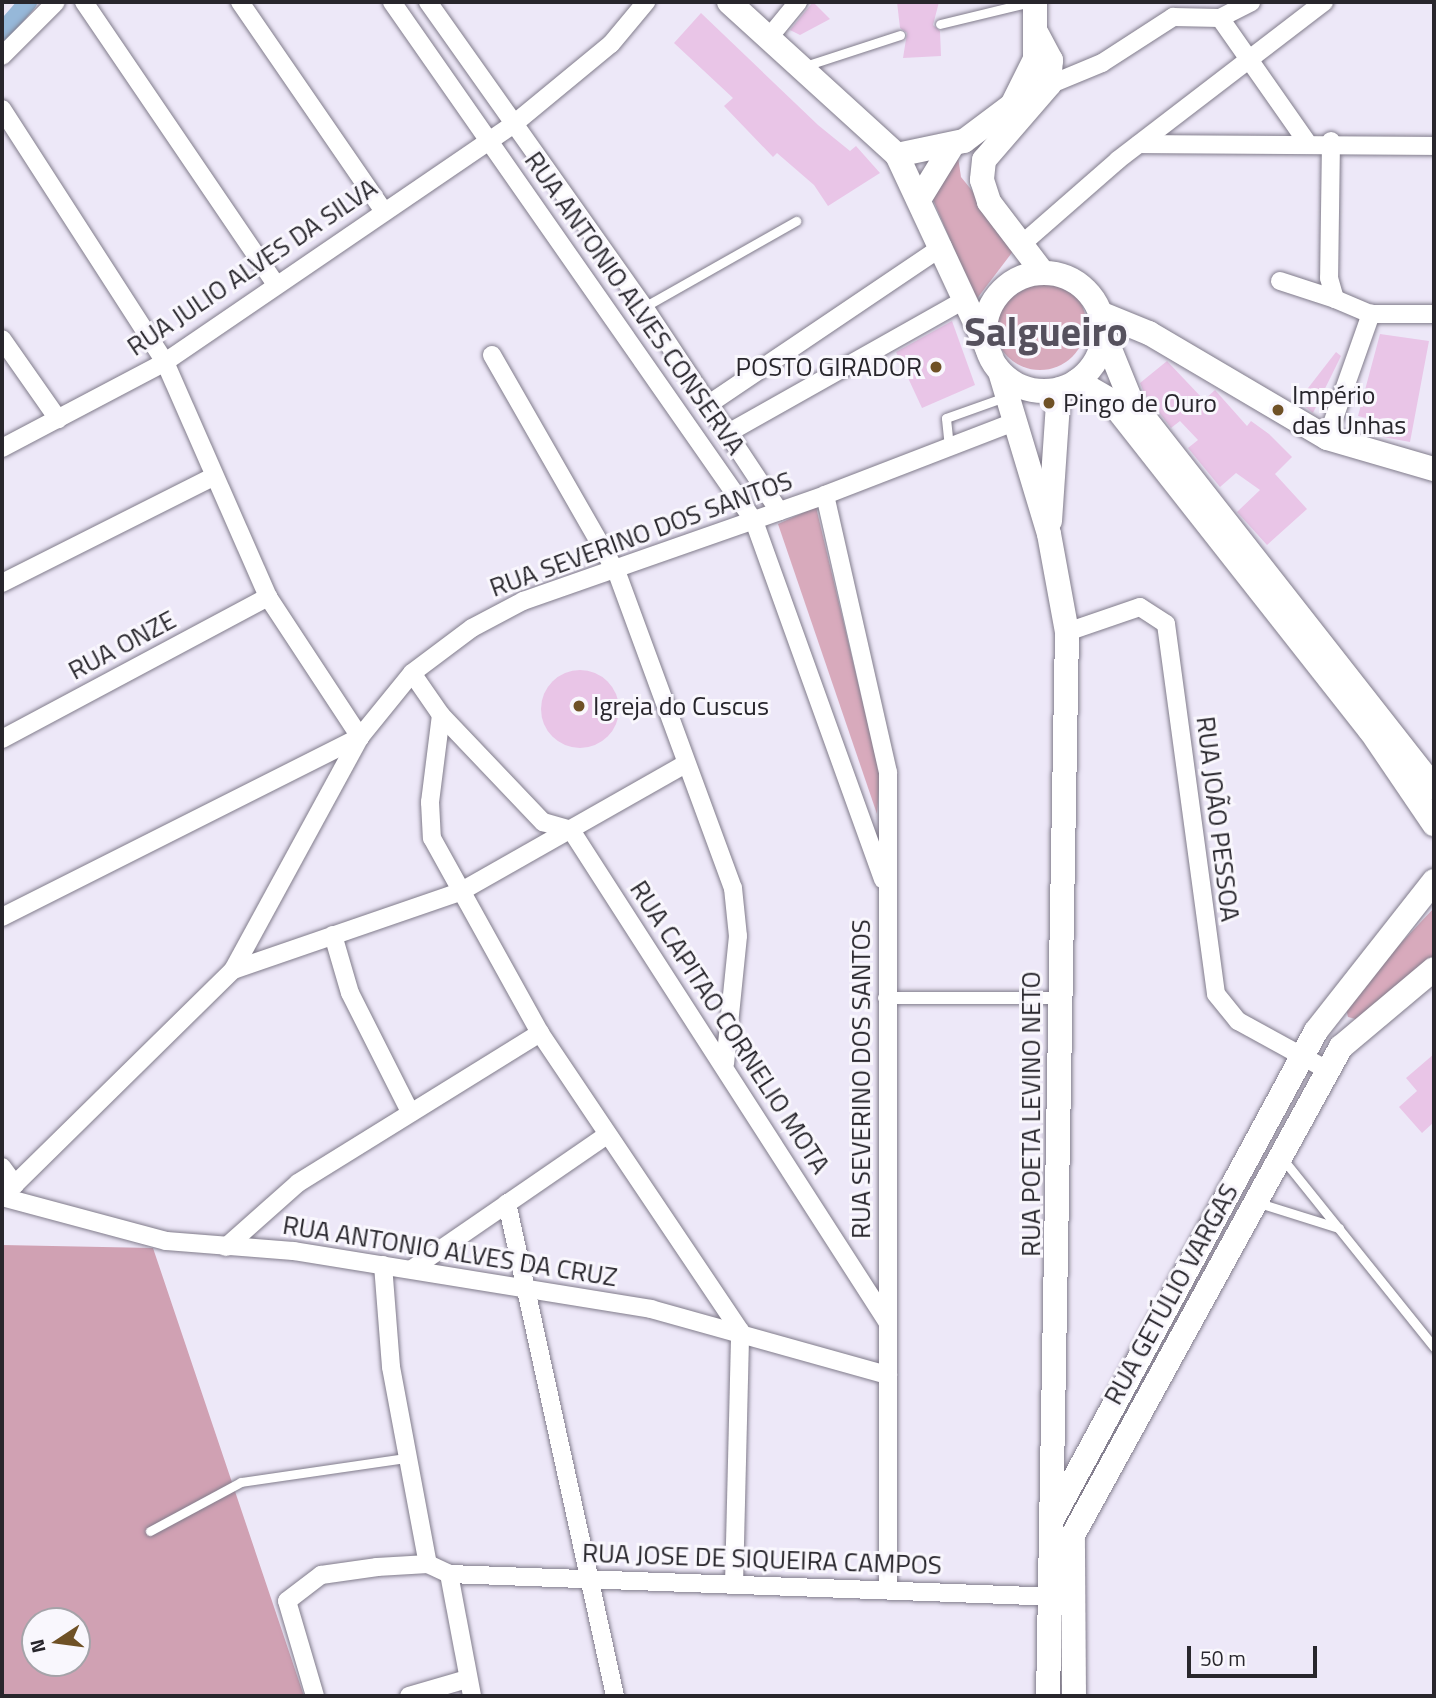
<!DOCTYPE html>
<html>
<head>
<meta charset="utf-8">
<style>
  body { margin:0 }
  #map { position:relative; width:1436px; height:1698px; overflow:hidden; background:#ede8f8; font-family:"Titillium Web",sans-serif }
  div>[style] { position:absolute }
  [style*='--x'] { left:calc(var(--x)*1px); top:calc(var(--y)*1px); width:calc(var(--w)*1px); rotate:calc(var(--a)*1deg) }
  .green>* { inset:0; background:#d8aabc }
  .round { border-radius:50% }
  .forest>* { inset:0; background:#d0a1b3 }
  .canal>* { height:18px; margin:-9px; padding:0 9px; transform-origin:9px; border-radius:9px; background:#96b8d9 }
  .building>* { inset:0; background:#e9c5e7 }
  .roads { filter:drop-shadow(0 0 2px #817c8b) drop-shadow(0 0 2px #817c8b) }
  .service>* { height:9px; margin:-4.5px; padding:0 4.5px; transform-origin:4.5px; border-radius:4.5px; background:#fff }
  .pedestrian>* { height:12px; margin:-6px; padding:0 6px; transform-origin:6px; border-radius:6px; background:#fff }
  .minor>* { height:18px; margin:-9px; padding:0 9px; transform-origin:9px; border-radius:9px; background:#fff }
  .secondary>* { height:24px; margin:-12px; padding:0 12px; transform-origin:12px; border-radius:12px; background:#fff }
  .secondary>.ring { margin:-12px; padding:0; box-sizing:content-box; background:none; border:24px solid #fff; border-radius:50% }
  .dots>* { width:19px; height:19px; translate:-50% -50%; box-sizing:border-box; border:4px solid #f9f7fd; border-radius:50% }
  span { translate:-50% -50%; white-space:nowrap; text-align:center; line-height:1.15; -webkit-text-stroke:6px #f9f7fd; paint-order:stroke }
  .street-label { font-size:26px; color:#28262c }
  .poi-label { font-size:26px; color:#28262c }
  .right { translate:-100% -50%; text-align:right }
  .left { translate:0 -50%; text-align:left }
  .town-label { font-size:40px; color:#56515e; font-weight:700 }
  .frame { position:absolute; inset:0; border:4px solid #28262c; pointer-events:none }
  .north { position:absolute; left:21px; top:1607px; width:70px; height:70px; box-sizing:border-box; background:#f9f7fd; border:2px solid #a5a3a9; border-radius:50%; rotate:257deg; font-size:19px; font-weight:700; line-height:28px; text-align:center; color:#28262c }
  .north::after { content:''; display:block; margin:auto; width:24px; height:32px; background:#6f5126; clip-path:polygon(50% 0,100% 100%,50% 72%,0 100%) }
  .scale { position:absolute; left:1187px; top:1646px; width:130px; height:32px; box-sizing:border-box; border:4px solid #28262c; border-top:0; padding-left:9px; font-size:21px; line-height:24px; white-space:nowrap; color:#28262c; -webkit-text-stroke:5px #f9f7fd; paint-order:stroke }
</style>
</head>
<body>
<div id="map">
  <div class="green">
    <div style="clip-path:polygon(958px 157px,961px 177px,1017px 246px,976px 300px,931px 195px)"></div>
    <div class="round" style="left:994px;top:278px;width:92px;height:92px"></div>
    <div style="clip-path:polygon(816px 507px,880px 775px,877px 814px,778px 524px)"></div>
    <div style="clip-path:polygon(1434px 908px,1434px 959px,1359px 1020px,1348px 1017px,1345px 1005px,1352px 995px)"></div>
  </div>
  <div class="forest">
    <div style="clip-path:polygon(evenodd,2px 1245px,153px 1248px,304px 1696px,2px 1696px,2px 1245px,35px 1621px,77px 1621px,77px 1663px,35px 1663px,35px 1621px)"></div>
  </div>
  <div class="canal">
    <div style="--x:2;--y:32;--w:40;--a:-49"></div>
  </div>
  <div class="building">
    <div style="clip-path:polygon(813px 2px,830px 19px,800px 35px,790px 30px)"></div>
    <div style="clip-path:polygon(897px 2px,939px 2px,933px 25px,940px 31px,941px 56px,903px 58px,907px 33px,900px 28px)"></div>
    <div style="clip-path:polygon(701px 13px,818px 125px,850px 151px,856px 146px,880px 173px,828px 206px,814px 185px,777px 153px,773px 157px,724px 106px,733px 98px,674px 43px)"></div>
    <div style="clip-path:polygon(952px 321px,975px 385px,922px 408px,896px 352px)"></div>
    <div style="clip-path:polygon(1380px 334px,1429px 341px,1410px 442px,1383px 437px,1385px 423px,1358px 416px)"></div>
    <div style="clip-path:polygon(1336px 352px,1341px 356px,1313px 413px,1298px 401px)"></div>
    <div style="clip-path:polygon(1167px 361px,1204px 400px,1215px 390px,1247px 426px,1251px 421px,1269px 434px,1292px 457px,1275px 474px,1307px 509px,1267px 545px,1237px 512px,1260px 490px,1236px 473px,1220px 487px,1188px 448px,1198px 440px,1180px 421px,1171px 428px,1144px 393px,1140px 383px)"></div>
    <div class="round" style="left:541px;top:670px;width:78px;height:78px"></div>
    <div style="clip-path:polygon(1434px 1054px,1434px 1122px,1422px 1133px,1399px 1107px,1417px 1091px,1406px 1078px)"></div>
  </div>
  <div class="roads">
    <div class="service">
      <div style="--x:940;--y:24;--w:94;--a:-13.6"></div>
      <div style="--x:805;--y:66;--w:100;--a:-18.1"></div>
      <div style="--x:644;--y:307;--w:175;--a:-29.5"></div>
      <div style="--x:949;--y:447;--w:29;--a:-96"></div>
      <div style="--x:946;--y:418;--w:63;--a:-19.6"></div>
      <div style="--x:1282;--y:1158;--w:243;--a:51.2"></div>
      <div style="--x:1259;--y:1203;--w:84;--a:17.4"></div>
      <div style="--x:150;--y:1531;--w:103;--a:-28.3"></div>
      <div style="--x:241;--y:1482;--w:167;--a:-8.3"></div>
    </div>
    <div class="pedestrian">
      <div style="--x:884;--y:998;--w:177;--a:0"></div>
    </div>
    <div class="minor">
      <div style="--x:84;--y:2;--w:340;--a:55.8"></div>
      <div style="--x:240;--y:2;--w:252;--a:55.5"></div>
      <div style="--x:392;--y:2;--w:633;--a:55.1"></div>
      <div style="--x:754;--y:521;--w:381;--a:70.2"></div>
      <div style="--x:428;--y:2;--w:374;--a:54.7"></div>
      <div style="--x:644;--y:307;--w:245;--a:56.5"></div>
      <div style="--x:1220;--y:18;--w:35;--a:-27"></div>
      <div style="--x:771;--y:35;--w:43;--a:-50.7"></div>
      <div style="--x:2;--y:56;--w:76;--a:-45"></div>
      <div style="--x:1049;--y:85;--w:57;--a:-22.5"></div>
      <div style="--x:1102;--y:63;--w:85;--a:-32.9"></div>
      <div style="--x:1173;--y:17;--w:47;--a:1.2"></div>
      <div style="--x:1220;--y:18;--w:150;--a:55"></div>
      <div style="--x:2;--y:109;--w:301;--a:57.2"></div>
      <div style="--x:165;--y:362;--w:257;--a:66.3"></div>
      <div style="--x:268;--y:597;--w:168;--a:56.7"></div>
      <div style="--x:1331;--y:141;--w:137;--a:90.8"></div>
      <div style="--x:1329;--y:278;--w:22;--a:74"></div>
      <div style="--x:1335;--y:299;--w:39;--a:23"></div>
      <div style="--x:1371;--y:314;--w:63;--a:0"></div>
      <div style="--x:1139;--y:144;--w:295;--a:0.4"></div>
      <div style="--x:1023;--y:243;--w:126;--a:-41.1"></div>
      <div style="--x:1118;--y:160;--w:260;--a:-37.5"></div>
      <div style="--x:1280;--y:281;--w:58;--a:18.1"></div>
      <div style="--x:2;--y:339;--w:98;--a:55"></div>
      <div style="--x:492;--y:355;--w:251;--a:60.2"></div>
      <div style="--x:617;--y:573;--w:336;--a:69.8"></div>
      <div style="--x:733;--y:888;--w:48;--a:84.1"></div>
      <div style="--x:738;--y:936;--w:128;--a:95.8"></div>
      <div style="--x:709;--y:404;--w:282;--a:-34"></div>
      <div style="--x:728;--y:433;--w:273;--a:-29.4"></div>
      <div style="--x:1327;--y:438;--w:132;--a:-70.5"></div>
      <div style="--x:2;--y:448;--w:184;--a:-27.8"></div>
      <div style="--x:165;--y:362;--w:424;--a:-34.3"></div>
      <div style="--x:515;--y:123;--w:124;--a:-39.5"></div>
      <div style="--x:611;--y:44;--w:55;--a:-50.2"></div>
      <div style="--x:825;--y:495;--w:203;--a:-21.1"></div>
      <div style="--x:2;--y:583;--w:234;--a:-26.7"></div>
      <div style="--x:1067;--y:632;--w:77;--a:-18.9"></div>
      <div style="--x:1140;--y:607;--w:31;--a:33"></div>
      <div style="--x:1166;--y:624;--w:373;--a:82.3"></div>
      <div style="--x:1216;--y:994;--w:35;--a:51"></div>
      <div style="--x:1238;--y:1021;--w:102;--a:28.8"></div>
      <div style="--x:412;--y:673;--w:51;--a:55.4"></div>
      <div style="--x:441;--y:715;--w:148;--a:46.4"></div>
      <div style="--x:543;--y:822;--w:29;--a:16"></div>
      <div style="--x:571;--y:830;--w:586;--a:57.26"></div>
      <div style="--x:441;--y:715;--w:88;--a:97.2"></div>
      <div style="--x:430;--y:802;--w:36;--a:87"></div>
      <div style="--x:432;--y:838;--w:223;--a:61"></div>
      <div style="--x:540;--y:1033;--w:359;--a:56.1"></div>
      <div style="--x:2;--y:739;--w:302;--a:-28.1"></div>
      <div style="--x:2;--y:917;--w:401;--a:-26.7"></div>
      <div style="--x:333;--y:935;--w:60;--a:73.7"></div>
      <div style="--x:350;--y:993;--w:133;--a:63.2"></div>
      <div style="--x:233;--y:970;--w:265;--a:-61.4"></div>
      <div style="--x:360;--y:737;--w:82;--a:-50.9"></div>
      <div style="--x:412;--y:673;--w:75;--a:-36.9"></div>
      <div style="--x:472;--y:628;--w:58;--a:-27.9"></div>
      <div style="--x:523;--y:601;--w:320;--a:-19.3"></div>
      <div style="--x:825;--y:495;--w:284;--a:77.2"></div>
      <div style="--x:888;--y:772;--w:814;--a:90"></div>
      <div style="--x:2;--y:1167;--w:22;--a:54"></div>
      <div style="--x:2;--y:1197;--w:170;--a:15"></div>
      <div style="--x:166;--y:1241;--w:128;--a:4.5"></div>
      <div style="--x:294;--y:1251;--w:362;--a:9.2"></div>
      <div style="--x:651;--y:1309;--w:246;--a:15.6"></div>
      <div style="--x:2;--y:1197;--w:324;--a:-44.5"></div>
      <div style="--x:233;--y:970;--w:240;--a:-19"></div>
      <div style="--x:460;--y:892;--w:257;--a:-29.6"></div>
      <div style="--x:507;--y:1203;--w:505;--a:77.64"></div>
      <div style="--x:226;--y:1247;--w:96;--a:-41.6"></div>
      <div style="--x:298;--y:1183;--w:285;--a:-31.8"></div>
      <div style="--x:383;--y:1265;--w:102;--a:85.5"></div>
      <div style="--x:391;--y:1367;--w:200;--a:79.4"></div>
      <div style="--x:412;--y:1269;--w:237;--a:-34.5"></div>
      <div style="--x:449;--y:1574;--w:124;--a:79.3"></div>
      <div style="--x:734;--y:1584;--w:253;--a:-88.6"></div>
      <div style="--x:315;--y:1696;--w:99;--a:-106.4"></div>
      <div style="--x:287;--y:1601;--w:43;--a:-37.4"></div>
      <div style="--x:321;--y:1575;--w:57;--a:-8.1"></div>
      <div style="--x:377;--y:1567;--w:51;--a:-3.4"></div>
      <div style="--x:428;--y:1564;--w:23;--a:25"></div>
      <div style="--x:449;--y:1574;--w:610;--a:2.16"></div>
      <div style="--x:409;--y:1696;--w:60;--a:-16.3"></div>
    </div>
    <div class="secondary">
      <div style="--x:729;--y:2;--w:227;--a:42.3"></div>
      <div style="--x:897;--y:155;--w:223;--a:65"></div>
      <div style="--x:1037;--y:34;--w:30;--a:62"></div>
      <div style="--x:1051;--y:60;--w:25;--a:95"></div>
      <div style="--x:1049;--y:85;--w:99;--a:130.9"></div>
      <div style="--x:984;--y:160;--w:20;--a:96"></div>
      <div style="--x:982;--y:180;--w:23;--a:72"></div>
      <div style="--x:989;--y:202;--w:89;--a:52.7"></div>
      <div style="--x:897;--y:155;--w:68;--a:-11.8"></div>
      <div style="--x:964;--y:141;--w:60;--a:-36.9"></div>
      <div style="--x:1012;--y:105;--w:51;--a:-63.4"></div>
      <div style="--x:1035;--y:59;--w:57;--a:-90"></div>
      <div style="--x:920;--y:198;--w:61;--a:-58.4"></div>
      <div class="ring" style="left:985px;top:273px;width:94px;height:94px"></div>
      <div style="--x:1100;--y:313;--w:53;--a:22.2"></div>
      <div style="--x:1149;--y:333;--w:207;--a:30.5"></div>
      <div style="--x:1327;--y:438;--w:111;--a:16.2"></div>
      <div style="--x:1103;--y:332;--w:74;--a:67.9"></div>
      <div style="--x:1131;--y:401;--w:492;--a:51.9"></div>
      <div style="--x:1001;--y:375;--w:166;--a:73.2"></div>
      <div style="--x:1049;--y:534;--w:100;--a:79.6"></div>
      <div style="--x:1067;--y:632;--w:1064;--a:91.02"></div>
      <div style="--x:1077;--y:381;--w:38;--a:30"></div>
      <div style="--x:1110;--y:400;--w:420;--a:51.8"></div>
      <div style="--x:1370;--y:730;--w:114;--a:55.8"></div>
      <div style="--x:1050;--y:521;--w:132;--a:-86.1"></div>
      <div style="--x:1053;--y:1518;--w:553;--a:-61.63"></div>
      <div style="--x:1316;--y:1031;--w:191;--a:-51.8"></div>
      <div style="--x:1074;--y:1696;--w:161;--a:-90.4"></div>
      <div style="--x:1073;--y:1535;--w:557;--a:-61.23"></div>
      <div style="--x:1341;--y:1047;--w:121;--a:-40"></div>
    </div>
  </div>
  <div class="dots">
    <div style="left:936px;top:367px;background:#6f5126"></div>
    <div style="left:1049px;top:403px;background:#6f5126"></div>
    <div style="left:1278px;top:410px;background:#6f5126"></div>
    <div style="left:579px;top:706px;background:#6f5126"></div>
  </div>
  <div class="street-label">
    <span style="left:252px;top:267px;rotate:-34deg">RUA JULIO ALVES DA SILVA</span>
    <span style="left:635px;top:303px;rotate:55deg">RUA ANTONIO ALVES CONSERVA</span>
    <span style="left:641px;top:534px;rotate:-20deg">RUA SEVERINO DOS SANTOS</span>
    <span style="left:122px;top:645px;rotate:-28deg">RUA ONZE</span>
    <span style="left:1218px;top:819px;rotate:83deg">RUA JOÃO PESSOA</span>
    <span style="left:730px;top:1027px;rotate:57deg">RUA CAPITAO CORNELIO MOTA</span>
    <span style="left:861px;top:1079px;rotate:-90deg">RUA SEVERINO DOS SANTOS</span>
    <span style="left:1031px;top:1114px;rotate:-90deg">RUA POETA LEVINO NETO</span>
    <span style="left:450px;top:1251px;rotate:9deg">RUA ANTONIO ALVES DA CRUZ</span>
    <span style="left:1171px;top:1294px;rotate:-61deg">RUA GETÚLIO VARGAS</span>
    <span style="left:762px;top:1559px;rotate:2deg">RUA JOSE DE SIQUEIRA CAMPOS</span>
  </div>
  <div class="poi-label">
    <span class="right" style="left:922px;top:367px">POSTO GIRADOR</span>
    <span class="left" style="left:1292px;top:410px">Império<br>das Unhas</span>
    <span class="left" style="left:1063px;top:403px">Pingo de Ouro</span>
    <span class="left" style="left:593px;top:706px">Igreja do Cuscus</span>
  </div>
  <div class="town-label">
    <span style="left:1046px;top:332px">Salgueiro</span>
  </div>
  <div class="frame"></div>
  <div class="north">N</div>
  <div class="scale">50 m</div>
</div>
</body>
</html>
